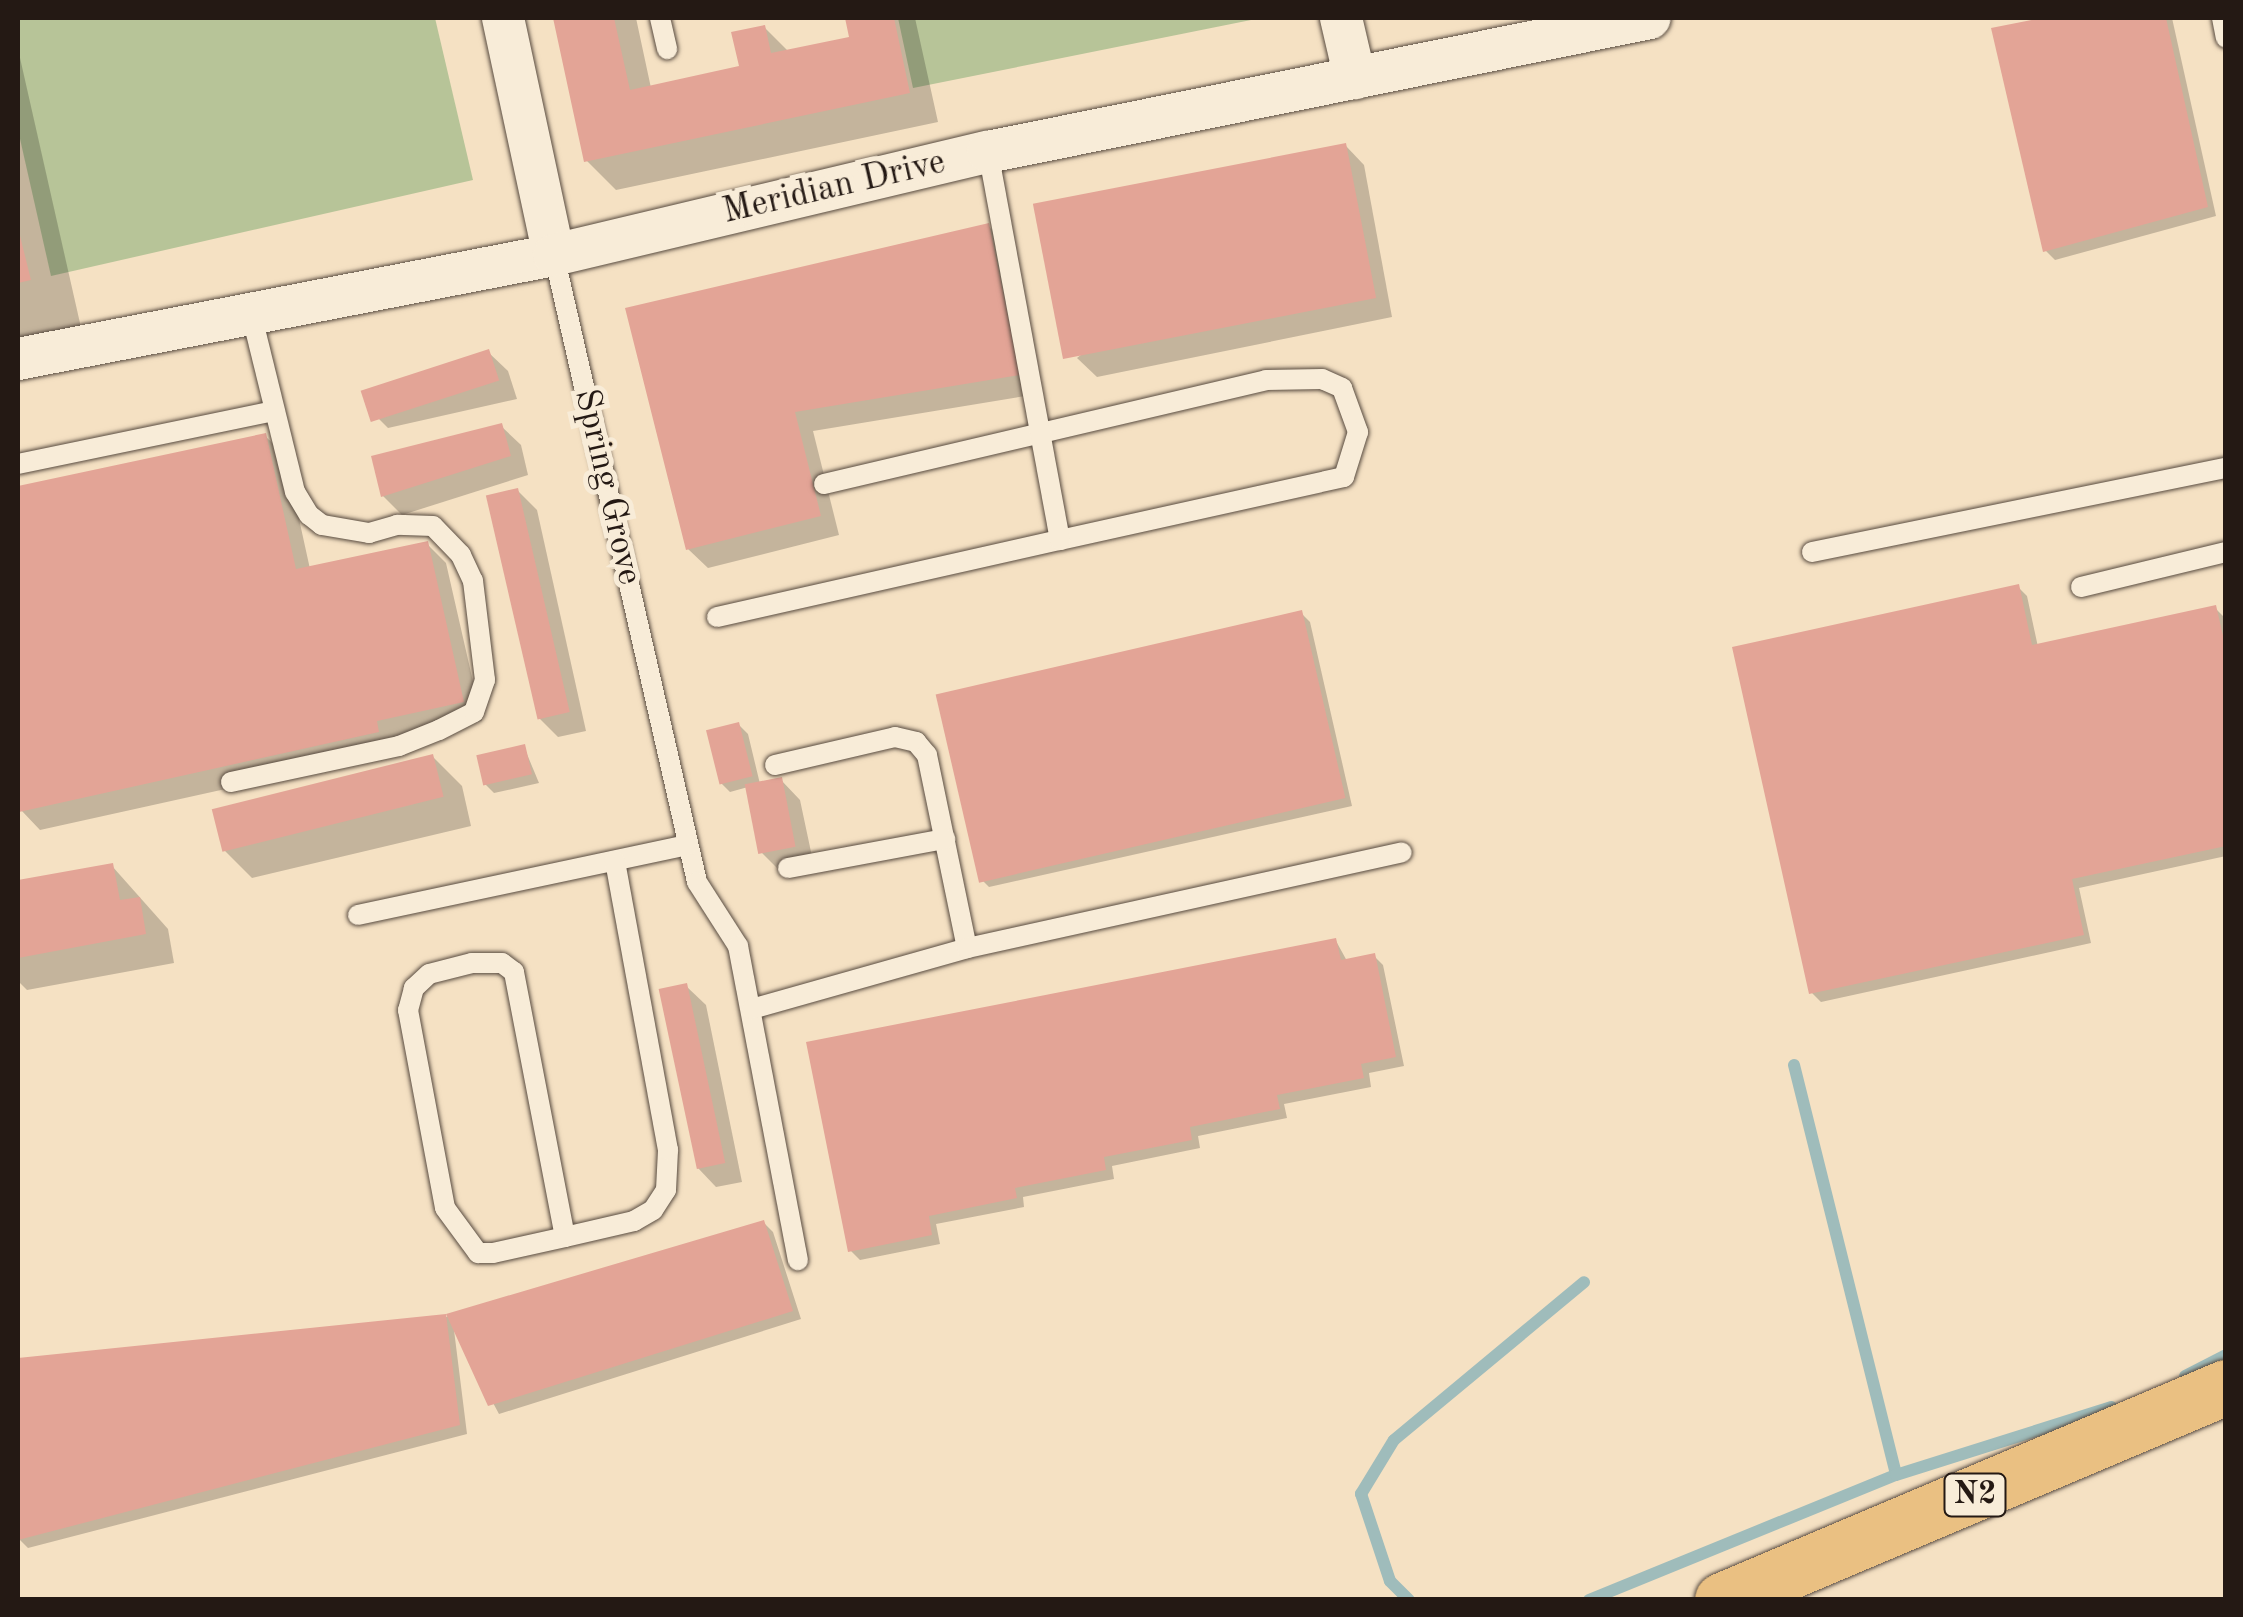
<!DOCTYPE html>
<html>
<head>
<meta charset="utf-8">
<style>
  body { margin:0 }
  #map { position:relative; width:2243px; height:1617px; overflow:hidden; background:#f5e1c3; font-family:"Old Standard TT",serif }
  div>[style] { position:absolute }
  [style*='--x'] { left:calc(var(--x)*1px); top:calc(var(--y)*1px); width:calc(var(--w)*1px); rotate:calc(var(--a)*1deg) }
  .green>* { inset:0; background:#b7c498 }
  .shadow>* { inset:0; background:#0003 }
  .stream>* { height:12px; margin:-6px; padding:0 6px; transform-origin:6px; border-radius:6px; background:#9fbcbb }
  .building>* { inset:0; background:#e3a496; transform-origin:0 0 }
  .roads { filter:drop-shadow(0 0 2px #584b40) drop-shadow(0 0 2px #584b40) }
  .service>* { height:20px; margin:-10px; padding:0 10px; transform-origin:10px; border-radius:10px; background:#f8ecd8 }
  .minor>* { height:42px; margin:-21px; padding:0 21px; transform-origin:21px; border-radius:21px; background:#f8ecd8 }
  .motorway>* { height:55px; margin:-27.5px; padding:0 27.5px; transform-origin:27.5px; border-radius:27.5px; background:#eac082 }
  span { translate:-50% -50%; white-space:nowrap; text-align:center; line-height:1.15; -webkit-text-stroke:10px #f8ecd8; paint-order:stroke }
  .shield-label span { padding:2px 8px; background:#f8ecd8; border:2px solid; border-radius:8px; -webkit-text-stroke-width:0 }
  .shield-label { font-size:32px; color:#241914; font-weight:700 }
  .street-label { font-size:35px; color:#241914 }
  .frame { position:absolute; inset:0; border:20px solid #241914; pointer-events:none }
</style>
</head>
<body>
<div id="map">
  <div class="green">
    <div style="clip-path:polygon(18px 18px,435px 18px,473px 180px,51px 276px,18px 130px)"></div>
    <div style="clip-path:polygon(898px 18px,1261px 18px,913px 88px)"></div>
  </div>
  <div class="shadow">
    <div style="clip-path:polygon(556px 18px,636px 18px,651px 88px,742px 68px,764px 27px,789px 52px,852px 39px,847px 18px,915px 18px,938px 122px,616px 190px,587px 161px)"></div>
    <div style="clip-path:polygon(2053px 18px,2172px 18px,2216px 216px,2055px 260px,2046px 251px,1994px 30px)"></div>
    <div style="clip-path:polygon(18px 49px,82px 332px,18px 346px)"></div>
    <div style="clip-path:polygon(1345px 145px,1364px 165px,1392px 317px,1097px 377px,1077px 358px)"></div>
    <div style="clip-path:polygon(988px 226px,1008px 245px,1037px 394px,813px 431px,839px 535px,708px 568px,688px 549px,628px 310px)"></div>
    <div style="clip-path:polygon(488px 352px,508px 371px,517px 399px,388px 428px,369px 409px)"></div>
    <div style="clip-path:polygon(501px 426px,521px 445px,528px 475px,402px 515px,383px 496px)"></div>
    <div style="clip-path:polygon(265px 436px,285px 455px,310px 569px,427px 544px,446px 563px,482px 721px,395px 740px,397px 751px,40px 830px,21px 810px,18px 795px,18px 489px)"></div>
    <div style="clip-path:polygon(517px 490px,537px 510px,586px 731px,558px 737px,538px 717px)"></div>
    <div style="clip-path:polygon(2018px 587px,2027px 596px,2038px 647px,2215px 608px,2224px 617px,2226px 856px,2079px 888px,2091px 943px,1821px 1002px,1812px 993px)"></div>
    <div style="clip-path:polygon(1301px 613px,1310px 622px,1352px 806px,989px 887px,980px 878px)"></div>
    <div style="clip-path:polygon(739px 725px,748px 734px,760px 784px,781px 780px,800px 800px,814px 866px,781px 872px,762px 853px,748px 787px,730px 792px,721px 783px)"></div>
    <div style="clip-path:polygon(524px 747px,539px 783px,494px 793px,485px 784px)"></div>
    <div style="clip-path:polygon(433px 757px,462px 786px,471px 826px,252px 878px,223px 849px)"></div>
    <div style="clip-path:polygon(112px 866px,168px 929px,174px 963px,27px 990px,18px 981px,18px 883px)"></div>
    <div style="clip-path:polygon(1336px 941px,1347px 961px,1374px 956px,1383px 965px,1404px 1066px,1369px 1073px,1371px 1087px,1284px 1104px,1287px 1118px,1198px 1136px,1200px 1148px,1112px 1166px,1114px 1179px,1023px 1197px,1024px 1207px,936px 1224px,940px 1244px,860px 1260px,851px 1251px)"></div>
    <div style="clip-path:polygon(686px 986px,706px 1005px,742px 1182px,716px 1187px,697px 1167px)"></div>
    <div style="clip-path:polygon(764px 1223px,773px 1232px,801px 1319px,499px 1414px,454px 1330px,467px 1434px,28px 1548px,19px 1539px,18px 1361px,446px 1317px)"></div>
  </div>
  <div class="stream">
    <div style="--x:1794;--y:1065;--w:422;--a:76"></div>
    <div style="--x:2185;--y:1376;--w:46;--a:-27.1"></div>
    <div style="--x:1409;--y:1600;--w:27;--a:-135"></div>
    <div style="--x:1390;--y:1581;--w:92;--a:-108.4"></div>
    <div style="--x:1361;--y:1494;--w:63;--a:-58.6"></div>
    <div style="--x:1394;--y:1440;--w:247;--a:-39.7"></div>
    <div style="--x:1589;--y:1600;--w:331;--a:-22.2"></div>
    <div style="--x:1896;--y:1475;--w:226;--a:-17.5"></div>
  </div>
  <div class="building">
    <div style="clip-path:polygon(553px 18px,614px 18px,630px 90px,739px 66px,731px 32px,765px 25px,771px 53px,849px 37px,845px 18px,894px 18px,910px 93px,584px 162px)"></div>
    <div style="clip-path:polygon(2041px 18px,2166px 18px,2208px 207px,2043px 252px,1991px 28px)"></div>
    <div style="left:1346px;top:143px;width:158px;height:319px;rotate:79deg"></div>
    <div style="clip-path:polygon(989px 223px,1020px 375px,795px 412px,821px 516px,686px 550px,625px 308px)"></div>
    <div style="clip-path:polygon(18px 228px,31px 280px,18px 283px)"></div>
    <div style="left:489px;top:349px;width:33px;height:135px;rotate:72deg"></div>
    <div style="clip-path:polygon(502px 423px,511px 456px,381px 497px,371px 456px)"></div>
    <div style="clip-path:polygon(266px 433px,296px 569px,428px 541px,464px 702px,377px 721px,379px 732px,19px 812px,18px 486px)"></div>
    <div style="left:518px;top:488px;width:230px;height:33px;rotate:77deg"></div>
    <div style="clip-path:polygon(2019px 584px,2032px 645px,2216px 605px,2226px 649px,2226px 846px,2072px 879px,2084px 935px,1809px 994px,1732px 647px)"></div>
    <div style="left:1302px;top:610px;width:193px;height:376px;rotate:77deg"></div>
    <div style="left:739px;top:722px;width:56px;height:34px;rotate:76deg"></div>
    <div style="left:525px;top:744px;width:31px;height:50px;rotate:77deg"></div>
    <div style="left:433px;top:754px;width:44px;height:228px;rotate:76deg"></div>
    <div style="left:782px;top:777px;width:71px;height:38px;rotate:79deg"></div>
    <div style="clip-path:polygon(113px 863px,120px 900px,140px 897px,146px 934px,18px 958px,18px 880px)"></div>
    <div style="clip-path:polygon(1336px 938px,1341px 960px,1375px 953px,1396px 1057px,1361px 1064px,1364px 1078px,1277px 1095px,1280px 1109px,1190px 1127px,1192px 1140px,1104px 1157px,1106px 1170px,1015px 1188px,1017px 1198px,929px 1216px,932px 1235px,848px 1252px,806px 1042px)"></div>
    <div style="left:687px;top:983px;width:184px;height:29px;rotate:78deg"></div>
    <div style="clip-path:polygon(764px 1220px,793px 1311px,488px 1406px,446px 1314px,460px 1425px,18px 1540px,18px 1358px,446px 1314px)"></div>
  </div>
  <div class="roads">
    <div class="service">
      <div style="--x:660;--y:18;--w:32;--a:77"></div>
      <div style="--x:2222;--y:18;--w:20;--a:79"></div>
      <div style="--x:554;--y:255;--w:643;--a:77.15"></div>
      <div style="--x:697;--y:882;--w:76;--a:57.4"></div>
      <div style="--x:738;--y:946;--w:320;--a:79.2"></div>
      <div style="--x:18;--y:464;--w:260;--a:-11.7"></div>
      <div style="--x:824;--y:484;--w:454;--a:-13.2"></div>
      <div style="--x:1266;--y:380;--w:56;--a:-1"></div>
      <div style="--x:1322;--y:379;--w:22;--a:24"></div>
      <div style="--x:1342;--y:388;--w:47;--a:70"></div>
      <div style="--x:1358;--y:432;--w:47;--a:107.3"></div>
      <div style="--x:1344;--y:477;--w:291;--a:167.5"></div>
      <div style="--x:1812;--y:552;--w:422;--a:-11.5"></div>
      <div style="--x:2081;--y:587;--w:149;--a:-13.6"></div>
      <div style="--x:717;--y:617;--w:352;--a:-12.7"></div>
      <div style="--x:1060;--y:540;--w:395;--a:-100.5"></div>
      <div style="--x:775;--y:765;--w:123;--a:-13.1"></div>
      <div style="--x:895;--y:737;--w:22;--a:13"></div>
      <div style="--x:916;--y:742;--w:17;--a:50"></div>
      <div style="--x:927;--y:755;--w:197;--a:78.3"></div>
      <div style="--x:231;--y:782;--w:172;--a:-12.1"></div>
      <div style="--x:399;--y:746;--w:43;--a:-21.8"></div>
      <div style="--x:439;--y:730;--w:39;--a:-27"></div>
      <div style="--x:474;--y:712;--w:34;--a:-71"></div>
      <div style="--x:485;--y:680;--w:100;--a:-96.9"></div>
      <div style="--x:473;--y:581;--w:29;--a:-115"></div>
      <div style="--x:461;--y:555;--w:40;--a:-134"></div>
      <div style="--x:433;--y:526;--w:36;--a:-178"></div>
      <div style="--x:397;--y:525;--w:29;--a:164"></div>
      <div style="--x:369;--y:533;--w:48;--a:-170.3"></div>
      <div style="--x:322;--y:525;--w:16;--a:-142"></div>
      <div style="--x:309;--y:515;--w:27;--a:-121"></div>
      <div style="--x:295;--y:492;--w:184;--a:-103.8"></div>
      <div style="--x:788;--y:868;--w:160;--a:-10.5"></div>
      <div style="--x:358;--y:915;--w:337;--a:-12"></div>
      <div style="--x:752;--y:1009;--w:223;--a:-15.8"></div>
      <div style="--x:967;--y:948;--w:445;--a:-12.4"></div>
      <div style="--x:565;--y:1237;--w:270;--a:-100.9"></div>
      <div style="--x:514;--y:972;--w:15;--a:-143"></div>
      <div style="--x:502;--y:963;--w:30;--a:180"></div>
      <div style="--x:472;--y:963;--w:44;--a:165.7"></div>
      <div style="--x:429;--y:974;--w:21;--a:137"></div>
      <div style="--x:414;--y:988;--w:23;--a:105"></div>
      <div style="--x:408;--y:1010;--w:201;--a:79.4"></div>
      <div style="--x:445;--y:1208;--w:56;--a:53.7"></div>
      <div style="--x:478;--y:1253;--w:15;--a:0"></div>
      <div style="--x:493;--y:1253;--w:74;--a:-12.5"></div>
      <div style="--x:565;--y:1237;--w:71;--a:-13.1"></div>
      <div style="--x:634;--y:1221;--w:22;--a:-30"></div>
      <div style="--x:653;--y:1210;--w:24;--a:-57"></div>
      <div style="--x:666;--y:1190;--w:40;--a:-87.1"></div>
      <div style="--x:668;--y:1150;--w:294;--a:-100.4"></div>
    </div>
    <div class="minor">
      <div style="--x:503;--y:18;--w:242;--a:77.9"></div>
      <div style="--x:1341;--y:18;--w:62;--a:76.9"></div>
      <div style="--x:18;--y:359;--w:546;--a:-10.98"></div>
      <div style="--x:554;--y:255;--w:446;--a:-13.4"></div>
      <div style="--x:988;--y:152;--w:675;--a:-11.44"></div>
    </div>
    <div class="motorway">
      <div style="--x:1722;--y:1600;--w:547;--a:-22.91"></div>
    </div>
  </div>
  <div class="shield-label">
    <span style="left:1975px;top:1495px">N2</span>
  </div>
  <div class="street-label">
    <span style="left:834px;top:188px;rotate:-13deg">Meridian Drive</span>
    <span style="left:607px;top:487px;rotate:77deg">Spring Grove</span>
  </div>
  <div class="frame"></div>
</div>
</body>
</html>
